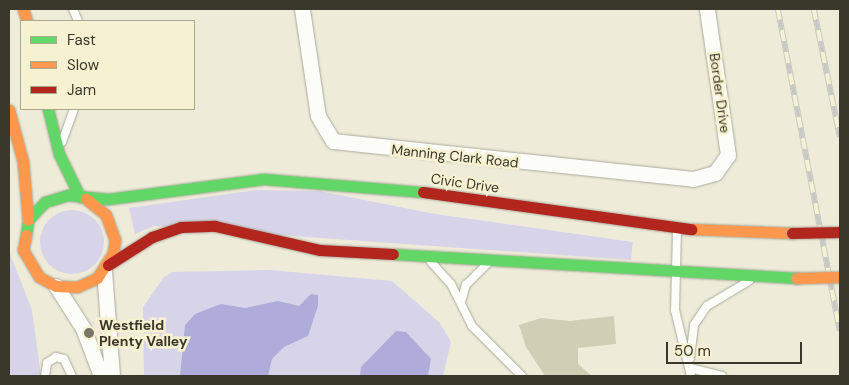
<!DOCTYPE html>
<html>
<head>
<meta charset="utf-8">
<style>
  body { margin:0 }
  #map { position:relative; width:849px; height:385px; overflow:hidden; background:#eeecd9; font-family:"DM Sans",sans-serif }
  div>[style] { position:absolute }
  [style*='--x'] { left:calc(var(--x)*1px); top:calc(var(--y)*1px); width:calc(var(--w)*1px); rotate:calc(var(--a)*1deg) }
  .green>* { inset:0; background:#d7d4e9 }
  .round { border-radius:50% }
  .water>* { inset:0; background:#b0acd9 }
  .building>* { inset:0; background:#d0ceb5 }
  .roads { filter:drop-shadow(0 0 1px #abaa9c) drop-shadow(0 0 1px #abaa9c) }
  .lane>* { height:8px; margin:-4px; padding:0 4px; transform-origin:4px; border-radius:4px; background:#fcfcf9 }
  .street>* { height:15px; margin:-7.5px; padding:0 7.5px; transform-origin:7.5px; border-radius:7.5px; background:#fcfcf9 }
  .fast>* { height:11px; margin:-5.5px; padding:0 5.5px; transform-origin:5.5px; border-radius:5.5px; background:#63d668 }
  .slow>* { height:11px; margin:-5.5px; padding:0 5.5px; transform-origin:5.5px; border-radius:5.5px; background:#ff974d }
  .jam>* { height:11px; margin:-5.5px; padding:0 5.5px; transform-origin:5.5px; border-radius:5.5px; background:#b3261e }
  .rail>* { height:5.5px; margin-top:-2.75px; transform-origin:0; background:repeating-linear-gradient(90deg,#f6f2d1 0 11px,#c9c9c4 0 22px); box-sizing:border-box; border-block:1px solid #c9c9c4 }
  .bridges { filter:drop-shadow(0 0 1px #abaa9c) drop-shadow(0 0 1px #abaa9c) }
  .slow-bridge>* { height:11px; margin:-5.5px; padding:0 5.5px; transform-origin:5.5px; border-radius:5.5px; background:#ff974d }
  .jam-bridge>* { height:11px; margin:-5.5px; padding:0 5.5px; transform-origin:5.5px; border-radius:5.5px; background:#b3261e }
  .dots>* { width:14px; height:14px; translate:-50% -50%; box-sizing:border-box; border:2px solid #f6f2d1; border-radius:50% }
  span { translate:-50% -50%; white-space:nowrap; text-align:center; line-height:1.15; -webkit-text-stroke:5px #f6f2d1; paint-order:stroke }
  .street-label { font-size:14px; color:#39382a }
  .poi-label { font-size:14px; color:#39382a; font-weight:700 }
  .left { translate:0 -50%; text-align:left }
  .frame { position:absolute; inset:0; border:10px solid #39382a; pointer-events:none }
  .legend { position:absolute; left:20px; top:20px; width:175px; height:90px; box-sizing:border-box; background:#f6f2d1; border:1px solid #aaa88e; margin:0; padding:6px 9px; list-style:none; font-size:15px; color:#39382a }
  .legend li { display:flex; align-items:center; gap:10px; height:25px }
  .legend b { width:25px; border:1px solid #aaa88e }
  .scale { position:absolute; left:666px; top:342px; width:136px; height:22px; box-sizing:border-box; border:2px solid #39382a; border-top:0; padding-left:6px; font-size:15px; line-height:18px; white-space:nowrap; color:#39382a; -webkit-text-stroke:4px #f6f2d1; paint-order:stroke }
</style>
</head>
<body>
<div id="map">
  <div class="green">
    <div style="clip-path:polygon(256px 190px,319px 191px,435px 214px,633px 242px,631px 260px,154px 226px,135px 234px,129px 208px)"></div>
    <div class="round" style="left:40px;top:210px;width:64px;height:64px"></div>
    <div style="clip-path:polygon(9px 251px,32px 310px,41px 376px,9px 376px)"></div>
    <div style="clip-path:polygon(270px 270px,392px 281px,440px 323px,451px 342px,443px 376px,144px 376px,143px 307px,164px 277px,173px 272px)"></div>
  </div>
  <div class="water">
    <div style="clip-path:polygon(311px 294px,318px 295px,318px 306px,308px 336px,284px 347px,272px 359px,268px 376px,180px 376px,185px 325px,195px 314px,221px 304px,245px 308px,278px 301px,299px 306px)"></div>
    <div style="clip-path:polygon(396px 331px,406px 332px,431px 359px,428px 376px,360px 376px,361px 367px)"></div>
  </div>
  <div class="building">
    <div style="clip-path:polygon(614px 316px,616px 344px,578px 348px,578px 364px,592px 376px,545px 376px,526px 347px,519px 325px,541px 318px,570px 321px)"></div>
  </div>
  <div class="roads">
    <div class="lane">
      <div style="--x:73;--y:9;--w:13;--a:67"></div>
      <div style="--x:62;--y:142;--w:35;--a:-70"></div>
      <div style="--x:677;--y:230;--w:80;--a:91.4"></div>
      <div style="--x:675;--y:310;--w:68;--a:76.4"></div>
      <div style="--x:431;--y:262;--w:30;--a:48"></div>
      <div style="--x:451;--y:284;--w:47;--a:63.4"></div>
      <div style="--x:472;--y:326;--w:71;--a:45"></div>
      <div style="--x:461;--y:302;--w:18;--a:-74"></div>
      <div style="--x:466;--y:285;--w:30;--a:-45"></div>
      <div style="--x:690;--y:358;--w:33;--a:-83"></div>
      <div style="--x:694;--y:325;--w:23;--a:-56"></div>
      <div style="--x:707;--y:306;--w:49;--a:-30.8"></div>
      <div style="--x:690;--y:368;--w:33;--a:14"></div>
      <div style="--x:45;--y:376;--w:13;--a:-81"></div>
      <div style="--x:47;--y:363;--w:11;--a:-34"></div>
      <div style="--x:56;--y:357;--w:8;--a:14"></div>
      <div style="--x:64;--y:359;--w:19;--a:65"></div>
    </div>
    <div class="street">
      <div style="--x:302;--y:9;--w:108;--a:81.5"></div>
      <div style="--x:318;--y:116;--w:29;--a:59"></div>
      <div style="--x:333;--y:141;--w:362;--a:6"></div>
      <div style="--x:693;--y:179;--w:23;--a:-15"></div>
      <div style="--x:715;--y:173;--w:22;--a:-54"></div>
      <div style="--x:728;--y:155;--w:148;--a:-98.2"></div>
      <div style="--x:104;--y:271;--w:105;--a:85.6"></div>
      <div style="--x:56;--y:286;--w:50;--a:57.3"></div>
      <div style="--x:83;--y:328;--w:51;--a:69.4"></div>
    </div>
    <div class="fast">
      <div style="--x:48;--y:109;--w:46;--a:76.3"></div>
      <div style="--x:59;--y:154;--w:48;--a:64"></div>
      <div style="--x:26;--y:235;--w:15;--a:-82"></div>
      <div style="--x:28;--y:220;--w:25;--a:-47"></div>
      <div style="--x:45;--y:202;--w:24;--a:-17"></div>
      <div style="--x:68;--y:195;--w:40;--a:5.7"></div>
      <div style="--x:108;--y:199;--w:157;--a:-7.3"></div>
      <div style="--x:264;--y:179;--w:160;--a:4.7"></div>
      <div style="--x:393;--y:254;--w:405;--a:3.4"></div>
    </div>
    <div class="slow">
      <div style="--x:23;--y:9;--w:13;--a:72"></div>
      <div style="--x:9;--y:110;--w:54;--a:74.9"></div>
      <div style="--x:23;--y:162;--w:58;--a:85.1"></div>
      <div style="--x:691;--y:229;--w:101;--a:2.3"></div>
      <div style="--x:26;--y:235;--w:15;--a:101"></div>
      <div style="--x:23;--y:250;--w:31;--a:59"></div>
      <div style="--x:39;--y:277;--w:19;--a:28"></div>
      <div style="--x:56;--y:286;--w:21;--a:3"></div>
      <div style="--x:77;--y:287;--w:22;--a:-24"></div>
      <div style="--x:97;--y:278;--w:30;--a:-57"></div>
      <div style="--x:113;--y:253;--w:13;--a:-81"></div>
      <div style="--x:115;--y:240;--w:27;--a:-110"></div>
      <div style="--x:106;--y:215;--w:26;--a:-141"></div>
    </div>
    <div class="jam">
      <div style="--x:423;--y:192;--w:271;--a:7.9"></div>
      <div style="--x:108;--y:265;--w:52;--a:-32.5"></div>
      <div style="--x:152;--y:237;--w:31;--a:-19"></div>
      <div style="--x:181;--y:227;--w:34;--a:-2"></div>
      <div style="--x:215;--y:226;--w:108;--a:12.9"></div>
      <div style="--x:320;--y:250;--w:73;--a:3.1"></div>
    </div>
  </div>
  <div class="rail">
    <div style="--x:778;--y:9;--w:328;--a:79.1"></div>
    <div style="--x:814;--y:9;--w:131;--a:78.5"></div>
  </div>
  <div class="bridges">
    <div class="slow-bridge">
      <div style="--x:797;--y:278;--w:43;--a:-1.3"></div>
    </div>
    <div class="jam-bridge">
      <div style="--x:792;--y:233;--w:48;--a:-1.2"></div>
    </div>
  </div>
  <div class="dots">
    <div style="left:89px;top:333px;background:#787767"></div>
  </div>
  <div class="street-label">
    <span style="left:720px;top:93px;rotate:82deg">Border Drive</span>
    <span style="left:455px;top:156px;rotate:6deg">Manning Clark Road</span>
    <span style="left:465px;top:183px;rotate:8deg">Civic Drive</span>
  </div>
  <div class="poi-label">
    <span class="left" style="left:99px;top:333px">Westfield<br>Plenty Valley</span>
  </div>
  <div class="frame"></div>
  <ul class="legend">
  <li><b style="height:6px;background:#63d668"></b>Fast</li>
  <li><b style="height:6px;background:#ff974d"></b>Slow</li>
  <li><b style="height:6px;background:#b3261e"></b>Jam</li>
  </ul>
  <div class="scale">50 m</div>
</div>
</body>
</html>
